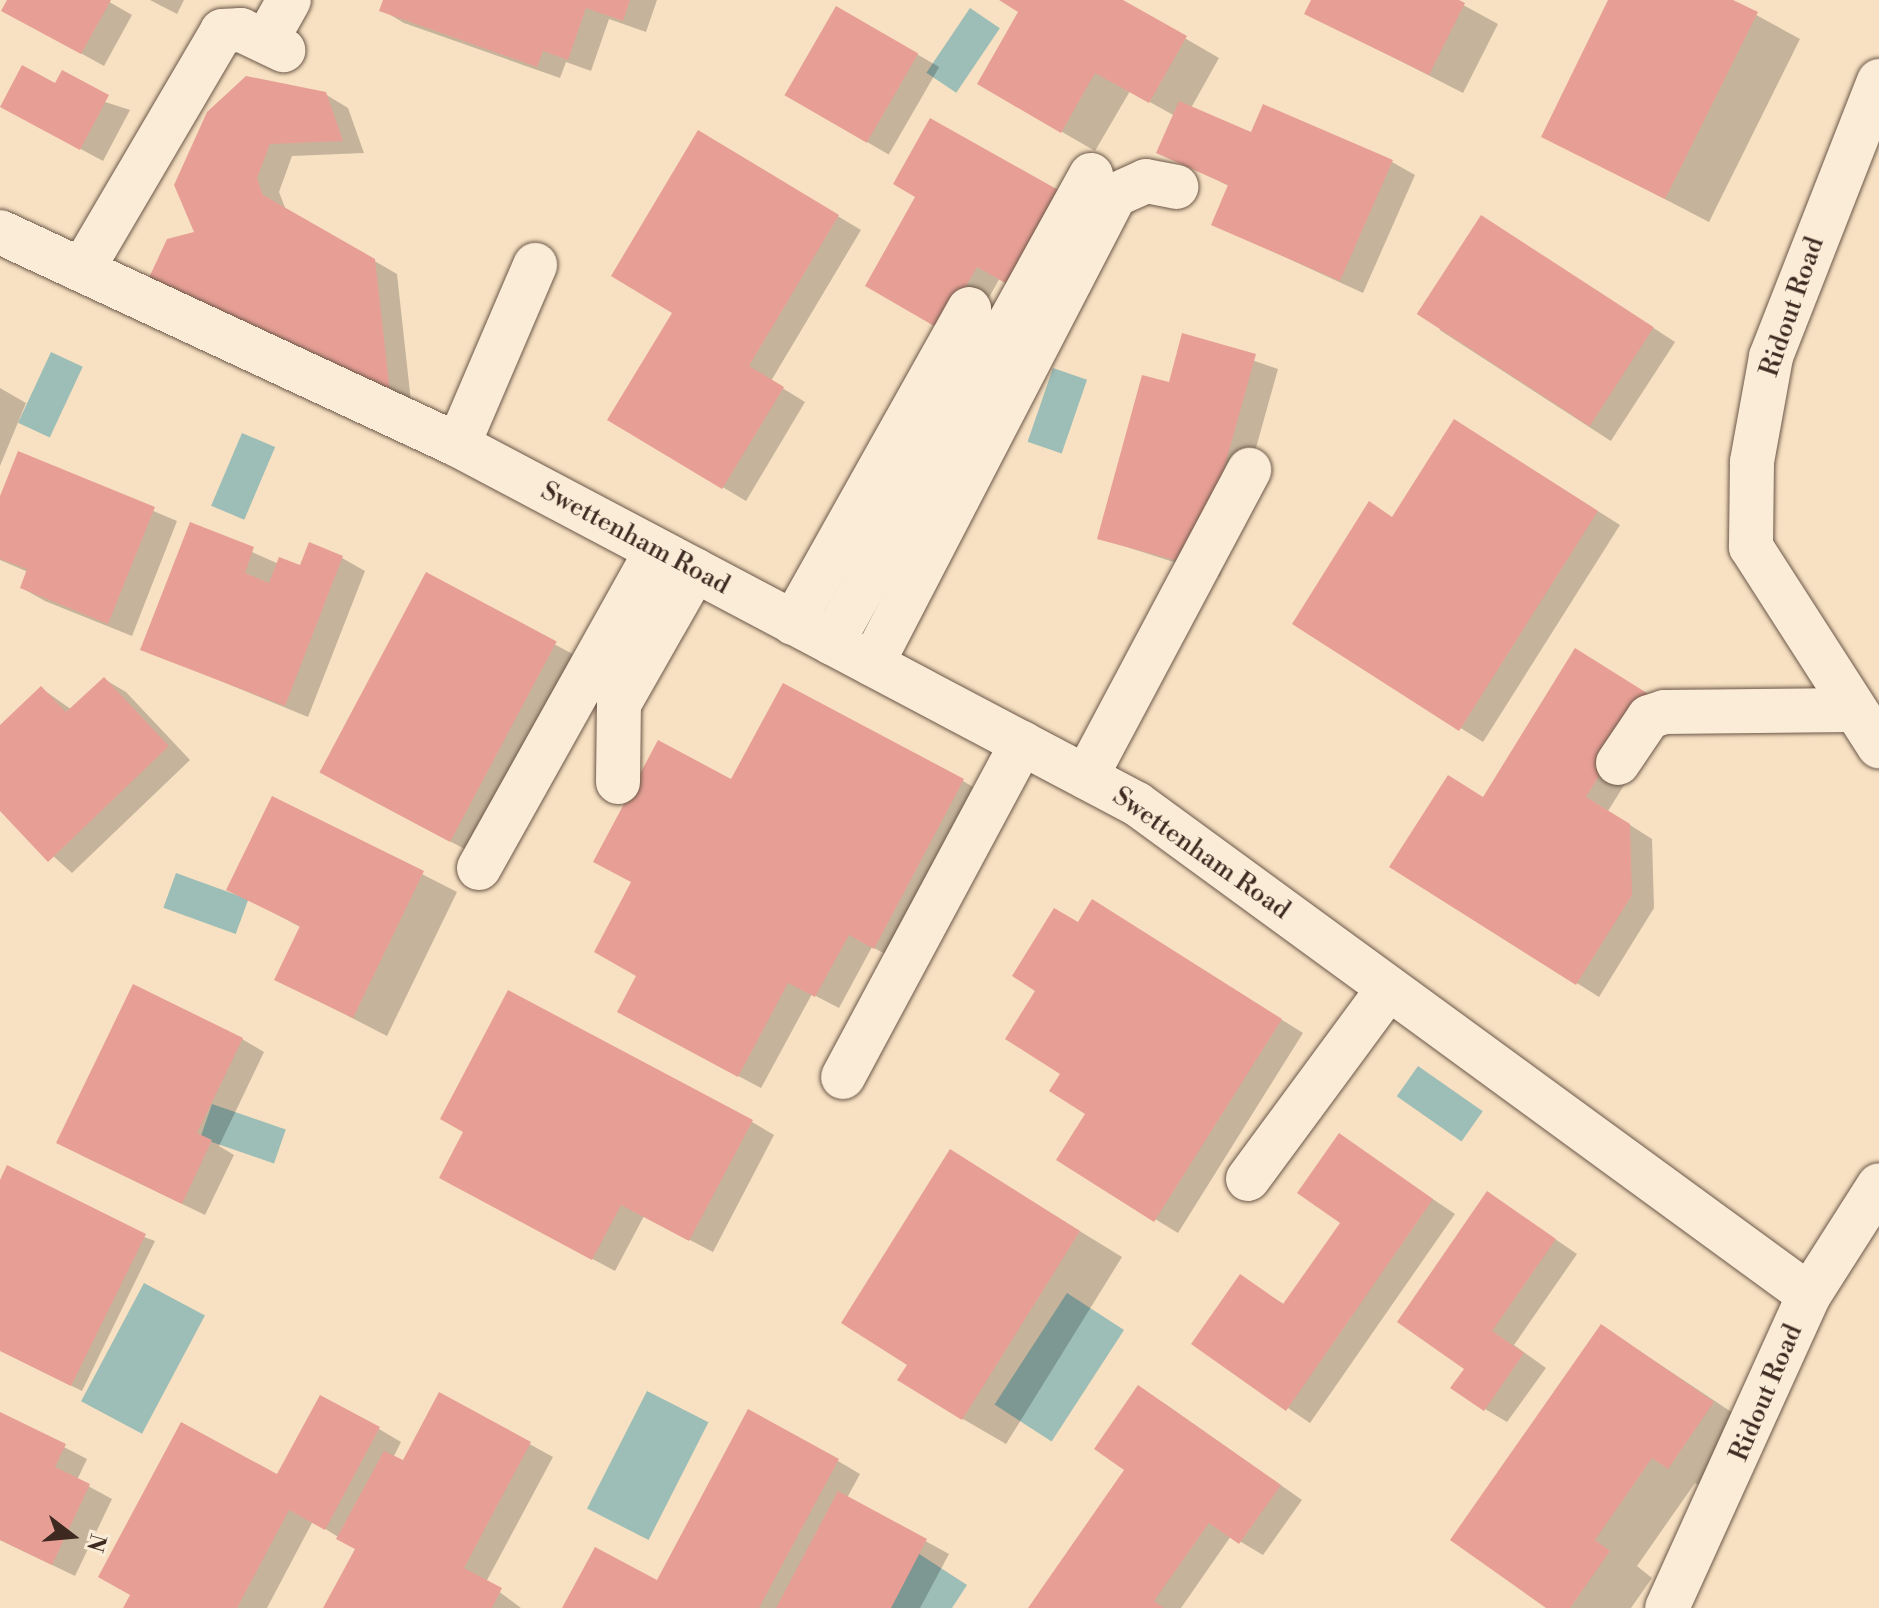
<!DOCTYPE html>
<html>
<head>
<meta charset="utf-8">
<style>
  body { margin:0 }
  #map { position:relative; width:1879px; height:1608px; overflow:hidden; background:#f7e1c2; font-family:"Libre Bodoni",serif }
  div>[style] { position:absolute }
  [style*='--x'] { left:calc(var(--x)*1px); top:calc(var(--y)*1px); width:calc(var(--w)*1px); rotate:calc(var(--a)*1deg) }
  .water>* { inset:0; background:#9dbdb7; transform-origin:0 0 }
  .shadow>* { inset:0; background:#0003; transform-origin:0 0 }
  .building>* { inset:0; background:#e79f95; transform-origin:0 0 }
  .roads { filter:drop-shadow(0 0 2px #6c5749) drop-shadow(0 0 2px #6c5749) }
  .minor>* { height:44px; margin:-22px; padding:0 22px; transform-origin:22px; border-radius:22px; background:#faecd7 }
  span { translate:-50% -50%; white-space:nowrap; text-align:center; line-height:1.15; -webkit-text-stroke:7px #faecd7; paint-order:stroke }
  .street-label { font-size:26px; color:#3e2921 }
  .north { position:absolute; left:32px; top:1496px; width:80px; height:80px; -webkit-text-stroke:6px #faecd7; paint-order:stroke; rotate:106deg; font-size:22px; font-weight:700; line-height:32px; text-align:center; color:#3e2921 }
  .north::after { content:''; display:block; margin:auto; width:28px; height:36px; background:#3e2921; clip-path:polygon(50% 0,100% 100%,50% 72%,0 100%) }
</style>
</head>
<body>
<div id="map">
  <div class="water">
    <div style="left:970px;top:8px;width:36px;height:78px;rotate:34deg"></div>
    <div style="left:51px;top:352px;width:35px;height:78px;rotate:25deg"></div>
    <div style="left:1053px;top:368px;width:36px;height:78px;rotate:19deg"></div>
    <div style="left:242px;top:433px;width:36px;height:79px;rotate:23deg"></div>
    <div style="left:176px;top:873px;width:77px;height:37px;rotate:20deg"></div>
    <div style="left:1418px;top:1066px;width:79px;height:37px;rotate:35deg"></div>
    <div style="left:212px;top:1104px;width:78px;height:36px;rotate:19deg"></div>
    <div style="left:144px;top:1283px;width:69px;height:134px;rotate:28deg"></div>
    <div style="left:1067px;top:1293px;width:68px;height:133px;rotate:33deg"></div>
    <div style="left:647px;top:1391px;width:69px;height:132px;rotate:27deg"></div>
    <div style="clip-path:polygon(910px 1548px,967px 1585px,952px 1608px,871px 1608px)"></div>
  </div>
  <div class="shadow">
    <div style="clip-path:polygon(9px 0,106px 0,132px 15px,104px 66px,26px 23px)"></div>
    <div style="clip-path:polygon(150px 0,184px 0,177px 14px)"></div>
    <div style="clip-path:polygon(385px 0,657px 0,646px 32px,609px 19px,591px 71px,566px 62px,560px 78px,404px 23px,382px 10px)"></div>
    <div style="clip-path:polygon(1003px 0,1119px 0,1219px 58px,1191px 108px,1252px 134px,1392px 162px,1415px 175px,1363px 293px,1213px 224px,1229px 186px,1159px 152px,1175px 116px,1130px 91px,1095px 151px,979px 84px,1021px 11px)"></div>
    <div style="clip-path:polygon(1314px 0,1454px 0,1498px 24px,1463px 93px,1307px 13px)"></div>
    <div style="clip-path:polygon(1610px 0,1729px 0,1800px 39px,1709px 222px,1543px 136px)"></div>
    <div style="left:837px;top:8px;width:118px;height:101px;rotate:30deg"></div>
    <div style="clip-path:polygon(56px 86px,130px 110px,103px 161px,25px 119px)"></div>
    <div style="clip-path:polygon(325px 94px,348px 108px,364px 153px,292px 156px,279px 192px,286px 210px,397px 274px,411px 402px,172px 294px,196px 233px,176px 185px)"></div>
    <div style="clip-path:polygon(931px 120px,1000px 278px,964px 341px,918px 197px)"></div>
    <div style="clip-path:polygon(721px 146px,861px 230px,771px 381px,805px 402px,746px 501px,610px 420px,675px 312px)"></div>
    <div style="left:1504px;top:231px;width:204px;height:118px;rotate:33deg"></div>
    <div style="clip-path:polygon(1183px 336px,1278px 369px,1220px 577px,1099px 538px,1170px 384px)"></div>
    <div style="clip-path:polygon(0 388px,26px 403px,0 466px)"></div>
    <div style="clip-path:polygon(1477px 435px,1620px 525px,1483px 742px,1295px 624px)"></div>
    <div style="clip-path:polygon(19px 454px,177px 521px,132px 636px,45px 601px,22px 588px,28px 572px,0 560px,0 501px)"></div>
    <div style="clip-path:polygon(191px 525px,279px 564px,301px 568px,342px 558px,365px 571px,308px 717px,143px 649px)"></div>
    <div style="clip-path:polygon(427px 575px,578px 657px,474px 854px,344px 785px)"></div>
    <div style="clip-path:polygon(104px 679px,126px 692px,190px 760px,72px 873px,0 808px,0 728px,41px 688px,72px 710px)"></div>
    <div style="clip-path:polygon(1671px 710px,1608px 811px,1652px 839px,1654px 908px,1599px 997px,1392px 866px,1484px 798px)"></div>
    <div style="clip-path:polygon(963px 781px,985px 794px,897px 960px,872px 947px,839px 1008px,812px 994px,761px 1088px,642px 1025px,732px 782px)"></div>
    <div style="clip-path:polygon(273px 798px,457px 892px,387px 1036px,276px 979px,302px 928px,229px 889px)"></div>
    <div style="clip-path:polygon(1115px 915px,1303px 1033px,1178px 1233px,1058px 1160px,1087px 1113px,1063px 1073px,1038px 990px,1079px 925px)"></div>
    <div style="clip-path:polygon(242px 1039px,264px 1052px,219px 1146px,234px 1155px,205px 1215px,81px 1155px)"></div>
    <div style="clip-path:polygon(752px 1122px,774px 1135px,713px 1252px,644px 1216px,615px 1271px,464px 1190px,465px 1132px)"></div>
    <div style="clip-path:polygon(1339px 1136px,1455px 1214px,1310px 1423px,1194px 1344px,1241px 1277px,1285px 1305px,1343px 1222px)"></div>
    <div style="clip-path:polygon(951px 1152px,1122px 1257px,1006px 1444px,963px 1419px)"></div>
    <div style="clip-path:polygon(0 1184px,155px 1241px,82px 1391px,0 1350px)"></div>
    <div style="clip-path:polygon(1488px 1193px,1577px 1254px,1514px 1345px,1546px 1368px,1507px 1422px,1485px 1409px,1466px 1368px)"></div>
    <div style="clip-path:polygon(1602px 1326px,1757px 1429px,1713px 1493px,1695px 1483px,1637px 1566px,1652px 1578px,1631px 1608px,1550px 1608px)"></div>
    <div style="clip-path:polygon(440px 1395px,553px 1457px,486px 1582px,521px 1608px,325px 1608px,357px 1549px,313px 1521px,267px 1608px,126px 1608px,278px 1477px,379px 1429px,401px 1442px,393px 1458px,404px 1463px)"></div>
    <div style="clip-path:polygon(1161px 1401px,1302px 1500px,1263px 1555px,1231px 1536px,1181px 1608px,1031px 1608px,1127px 1470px)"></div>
    <div style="clip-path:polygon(0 1414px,87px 1459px,77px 1480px,112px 1499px,75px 1576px,0 1540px)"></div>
    <div style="clip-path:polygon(838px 1461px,860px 1474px,847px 1498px,949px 1554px,920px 1608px,564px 1608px,658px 1583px)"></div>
  </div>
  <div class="building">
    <div style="clip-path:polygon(7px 0,111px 0,81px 54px,1px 11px)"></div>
    <div style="clip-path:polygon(383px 0,630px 0,623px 21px,586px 8px,568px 60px,543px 51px,537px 67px,379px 11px)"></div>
    <div style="clip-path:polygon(999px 0,1123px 0,1187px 36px,1149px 103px,1095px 73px,1061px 133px,977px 84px,1018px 12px)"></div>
    <div style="clip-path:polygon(1311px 0,1459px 0,1465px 3px,1429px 75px,1304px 14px)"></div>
    <div style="clip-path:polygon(1608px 0,1733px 0,1758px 12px,1665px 199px,1541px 137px)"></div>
    <div style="left:836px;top:6px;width:95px;height:103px;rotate:30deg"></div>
    <div style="clip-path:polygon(22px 65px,55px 83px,62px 70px,109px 95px,80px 150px,0 107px)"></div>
    <div style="clip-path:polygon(246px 76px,326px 92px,343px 141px,270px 144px,257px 178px,263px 195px,375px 259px,390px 392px,147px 282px,167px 239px,194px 232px,174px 185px,207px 112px)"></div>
    <div style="clip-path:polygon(1179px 101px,1251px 132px,1263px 104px,1393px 160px,1340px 281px,1211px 225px,1228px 185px,1156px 153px)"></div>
    <div style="clip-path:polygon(930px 118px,1060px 191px,1007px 284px,977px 267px,941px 330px,865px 286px,915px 197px,893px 184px)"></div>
    <div style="clip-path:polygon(698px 130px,839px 215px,749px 366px,784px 387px,722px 489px,607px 420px,672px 313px,611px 276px)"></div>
    <div style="left:1481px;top:215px;width:206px;height:118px;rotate:33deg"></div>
    <div style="clip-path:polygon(1182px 333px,1256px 354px,1197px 566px,1097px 539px,1142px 375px,1169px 382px)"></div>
    <div style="clip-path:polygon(1454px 419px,1598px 511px,1459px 731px,1292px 624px,1369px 501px,1392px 517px)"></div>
    <div style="clip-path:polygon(18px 451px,155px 507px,108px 624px,20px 588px,27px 569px,0 559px,0 496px)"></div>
    <div style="clip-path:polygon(190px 522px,254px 547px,245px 573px,269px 583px,279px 557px,300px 565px,309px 542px,343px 556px,285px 706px,140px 650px)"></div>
    <div style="left:426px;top:572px;width:148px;height:227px;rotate:28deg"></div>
    <div style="clip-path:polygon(1575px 648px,1650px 695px,1586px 797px,1630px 824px,1632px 895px,1576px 985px,1389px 867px,1448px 775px,1483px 797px)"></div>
    <div style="clip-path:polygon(104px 677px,169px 746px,48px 862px,0 811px,0 725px,41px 686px,66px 712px)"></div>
    <div style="clip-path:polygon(783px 683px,964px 779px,874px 949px,849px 935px,815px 997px,788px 983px,738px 1077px,617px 1012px,636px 976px,594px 952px,631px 882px,593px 862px,658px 740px,731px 779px)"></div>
    <div style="clip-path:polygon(272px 796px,424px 871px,353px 1018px,274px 980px,300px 926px,226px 890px)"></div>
    <div style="clip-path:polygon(1092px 899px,1282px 1019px,1154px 1222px,1056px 1160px,1085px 1114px,1049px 1091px,1060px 1074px,1005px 1039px,1035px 991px,1012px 976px,1054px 908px,1078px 922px)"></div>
    <div style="clip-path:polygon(133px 984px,243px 1038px,197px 1133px,212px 1140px,182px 1204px,56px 1143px)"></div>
    <div style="clip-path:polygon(508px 990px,753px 1120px,689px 1241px,621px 1205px,592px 1260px,439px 1178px,463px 1132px,440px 1119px)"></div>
    <div style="clip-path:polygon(1339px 1133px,1433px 1199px,1286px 1411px,1191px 1344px,1240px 1274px,1283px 1304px,1340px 1223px,1297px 1193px)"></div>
    <div style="clip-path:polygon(950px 1149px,1080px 1231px,962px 1420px,897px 1380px,907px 1365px,841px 1323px)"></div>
    <div style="clip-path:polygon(7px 1165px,146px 1234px,71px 1386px,0 1351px,0 1180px)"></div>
    <div style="clip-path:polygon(1487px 1191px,1556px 1239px,1492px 1331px,1524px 1353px,1484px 1411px,1450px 1388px,1464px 1369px,1397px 1322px)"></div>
    <div style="clip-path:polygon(1601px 1324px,1714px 1402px,1668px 1469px,1652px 1458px,1595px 1540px,1610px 1551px,1570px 1608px,1546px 1608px,1450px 1540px)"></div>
    <div style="clip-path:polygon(1138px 1385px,1281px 1485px,1239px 1544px,1209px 1523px,1154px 1601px,1164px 1608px,1028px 1608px,1124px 1470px,1094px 1449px)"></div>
    <div style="clip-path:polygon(439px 1392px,531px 1442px,464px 1568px,502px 1588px,492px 1608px,323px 1608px,355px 1549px,336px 1539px,384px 1451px,403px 1460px)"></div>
    <div style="clip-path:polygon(320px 1395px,380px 1427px,325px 1530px,289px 1510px,237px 1608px,123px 1608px,130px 1595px,98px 1577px,181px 1422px,277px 1474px)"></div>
    <div style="clip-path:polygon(748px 1409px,839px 1459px,759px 1608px,562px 1608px,595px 1547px,657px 1580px)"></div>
    <div style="clip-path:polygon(0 1412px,66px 1444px,55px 1467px,90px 1484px,52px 1565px,0 1540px)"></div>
    <div style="clip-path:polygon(838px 1491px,927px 1539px,891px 1608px,776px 1608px)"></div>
  </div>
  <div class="roads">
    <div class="minor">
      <div style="--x:266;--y:41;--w:47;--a:-60.7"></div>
      <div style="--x:1879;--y:81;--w:296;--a:111.4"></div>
      <div style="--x:1771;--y:357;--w:107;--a:100.3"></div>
      <div style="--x:1752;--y:462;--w:85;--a:90.7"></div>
      <div style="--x:1751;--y:547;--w:237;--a:57.3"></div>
      <div style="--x:0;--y:232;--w:505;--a:24.94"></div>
      <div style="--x:458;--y:445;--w:768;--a:27.87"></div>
      <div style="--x:1137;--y:804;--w:832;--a:36.15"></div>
      <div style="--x:82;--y:270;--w:277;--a:-59.6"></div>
      <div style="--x:222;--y:31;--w:19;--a:-3"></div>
      <div style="--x:241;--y:30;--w:47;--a:25.5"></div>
      <div style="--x:458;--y:445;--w:196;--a:-66.8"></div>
      <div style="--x:793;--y:623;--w:360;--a:-60.7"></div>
      <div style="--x:832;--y:643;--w:535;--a:-61.04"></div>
      <div style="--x:872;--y:664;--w:528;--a:-62.61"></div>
      <div style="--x:1115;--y:195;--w:34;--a:-24"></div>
      <div style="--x:1146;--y:181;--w:31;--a:11"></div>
      <div style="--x:1618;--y:763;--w:55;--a:-56"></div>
      <div style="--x:1649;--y:717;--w:16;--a:-18"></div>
      <div style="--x:1664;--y:712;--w:187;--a:-0.6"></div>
      <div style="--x:1086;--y:777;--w:348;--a:-62"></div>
      <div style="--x:618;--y:782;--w:78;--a:-89.3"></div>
      <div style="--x:619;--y:704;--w:154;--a:-60.4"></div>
      <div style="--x:479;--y:868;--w:363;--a:-60.8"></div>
      <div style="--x:843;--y:1077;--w:379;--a:-61.8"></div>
      <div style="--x:1248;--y:1179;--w:237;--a:-53.6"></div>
      <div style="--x:1667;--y:1608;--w:344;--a:-65.6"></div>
      <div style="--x:1809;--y:1295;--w:130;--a:-57.5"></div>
    </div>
  </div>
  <div class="street-label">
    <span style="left:1793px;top:307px;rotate:-71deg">Ridout Road</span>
    <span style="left:635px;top:539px;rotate:28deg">Swettenham Road</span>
    <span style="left:1201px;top:854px;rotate:35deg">Swettenham Road</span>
    <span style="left:1767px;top:1393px;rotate:-67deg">Ridout Road</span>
  </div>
  <div class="north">N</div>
</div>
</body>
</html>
